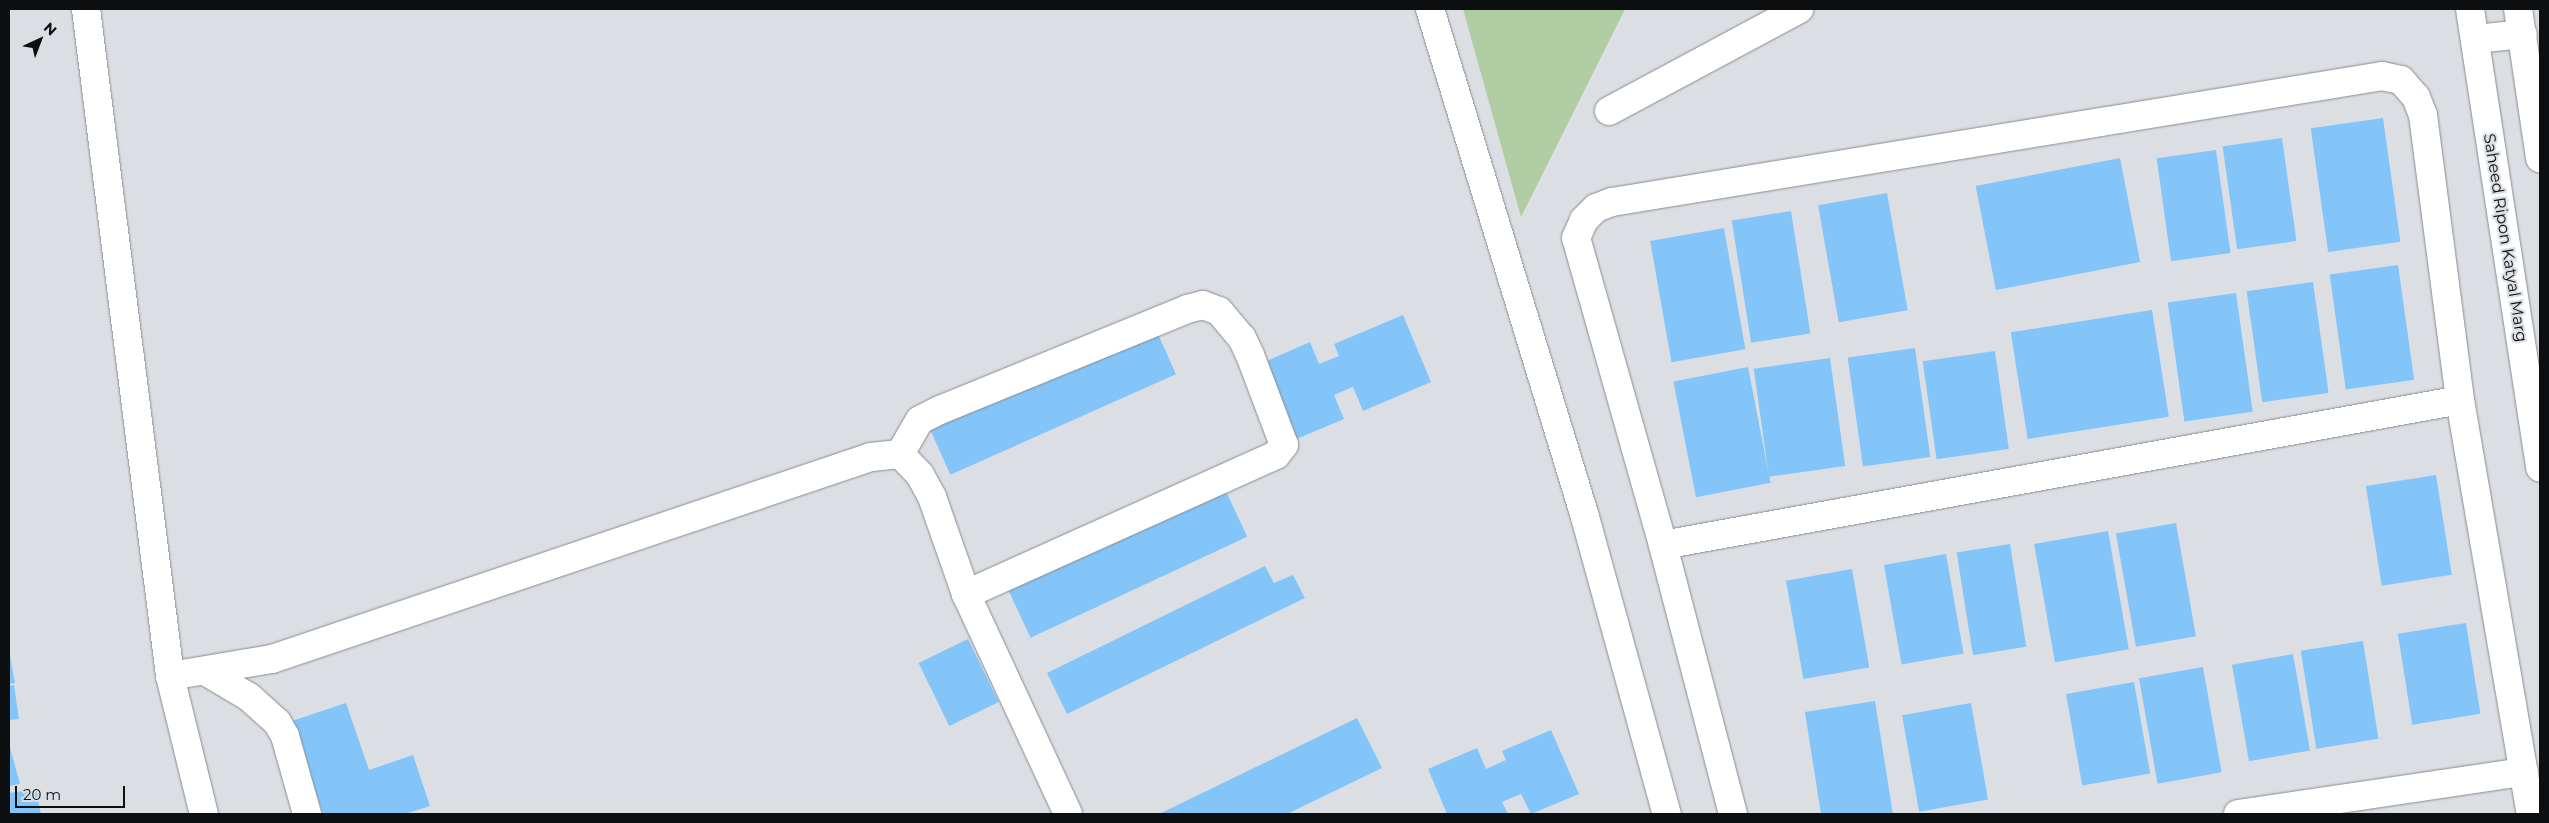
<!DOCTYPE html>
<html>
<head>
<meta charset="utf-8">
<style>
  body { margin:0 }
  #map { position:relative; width:2549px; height:823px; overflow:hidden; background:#dbdfe3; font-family:Montserrat,sans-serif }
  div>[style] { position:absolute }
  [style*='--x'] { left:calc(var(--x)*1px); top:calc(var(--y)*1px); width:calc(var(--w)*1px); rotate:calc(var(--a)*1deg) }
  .green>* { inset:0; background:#b0cca3 }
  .building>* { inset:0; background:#84c5f9; transform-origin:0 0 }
  .roads { filter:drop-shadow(0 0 1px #888c90) drop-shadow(0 0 1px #888c90) }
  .minor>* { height:28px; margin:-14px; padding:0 14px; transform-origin:14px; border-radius:14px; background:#fff }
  span { translate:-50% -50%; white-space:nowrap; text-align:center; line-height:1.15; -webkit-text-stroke:4px #dbdfe3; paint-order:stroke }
  .street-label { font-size:16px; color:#0d0e10 }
  .frame { position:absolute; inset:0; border:10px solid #0d0e10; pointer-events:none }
  .north { position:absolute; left:15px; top:15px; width:50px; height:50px; -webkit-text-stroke:4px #dbdfe3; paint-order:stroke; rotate:43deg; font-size:14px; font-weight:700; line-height:20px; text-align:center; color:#0d0e10 }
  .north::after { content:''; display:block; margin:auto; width:18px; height:22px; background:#0d0e10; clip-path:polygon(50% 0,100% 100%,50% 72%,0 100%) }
  .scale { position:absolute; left:15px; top:786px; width:110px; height:22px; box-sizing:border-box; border:2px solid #0d0e10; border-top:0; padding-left:6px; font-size:15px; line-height:18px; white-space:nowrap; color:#0d0e10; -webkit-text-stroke:4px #dbdfe3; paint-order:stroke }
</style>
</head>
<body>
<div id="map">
  <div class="green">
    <div style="clip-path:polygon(1463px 9px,1625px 9px,1521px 217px)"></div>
  </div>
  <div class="building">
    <div style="left:2383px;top:118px;width:125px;height:73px;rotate:82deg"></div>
    <div style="left:2282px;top:138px;width:104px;height:60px;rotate:82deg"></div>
    <div style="left:2216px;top:150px;width:104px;height:60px;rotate:82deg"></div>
    <div style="left:2120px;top:158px;width:106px;height:147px;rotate:79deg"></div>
    <div style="left:1887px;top:193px;width:119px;height:70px;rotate:80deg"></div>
    <div style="left:1791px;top:211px;width:124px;height:60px;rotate:81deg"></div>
    <div style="left:1724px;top:228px;width:123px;height:75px;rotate:80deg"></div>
    <div style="left:2398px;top:265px;width:116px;height:69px;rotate:82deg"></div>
    <div style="left:2313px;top:282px;width:112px;height:67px;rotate:82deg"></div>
    <div style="left:2236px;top:293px;width:120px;height:69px;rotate:82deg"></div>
    <div style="left:2152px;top:310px;width:108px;height:143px;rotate:81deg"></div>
    <div style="clip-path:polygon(1403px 315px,1431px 382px,1363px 411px,1353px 387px,1334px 395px,1344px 419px,1294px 440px,1262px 363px,1310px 342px,1319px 364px,1339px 356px,1334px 344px)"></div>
    <div style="left:1154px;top:325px;width:54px;height:247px;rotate:66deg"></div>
    <div style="left:1915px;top:348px;width:110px;height:68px;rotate:82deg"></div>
    <div style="left:1995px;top:351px;width:99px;height:73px;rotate:82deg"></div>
    <div style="left:1830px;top:358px;width:109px;height:77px;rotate:82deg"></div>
    <div style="left:1748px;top:367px;width:118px;height:76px;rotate:79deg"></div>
    <div style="left:2436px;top:475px;width:101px;height:71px;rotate:81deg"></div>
    <div style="left:1224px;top:487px;width:55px;height:239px;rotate:65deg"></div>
    <div style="left:2176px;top:523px;width:115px;height:61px;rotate:80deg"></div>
    <div style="left:2108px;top:531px;width:120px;height:75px;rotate:80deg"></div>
    <div style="left:2010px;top:544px;width:104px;height:54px;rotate:81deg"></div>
    <div style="left:1946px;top:554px;width:101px;height:63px;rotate:80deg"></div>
    <div style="clip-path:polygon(1265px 566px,1274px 583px,1293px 575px,1305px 598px,1067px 714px,1047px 673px)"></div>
    <div style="left:1852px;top:569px;width:100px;height:67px;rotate:80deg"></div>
    <div style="left:2466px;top:623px;width:92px;height:69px;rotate:81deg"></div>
    <div style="left:968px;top:639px;width:70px;height:55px;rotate:64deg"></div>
    <div style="left:2363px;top:641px;width:99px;height:63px;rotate:81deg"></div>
    <div style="clip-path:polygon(9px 650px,15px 683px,9px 684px)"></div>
    <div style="left:2293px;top:654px;width:98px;height:62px;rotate:80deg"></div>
    <div style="left:2203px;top:667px;width:107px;height:65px;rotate:80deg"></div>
    <div style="left:2134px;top:682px;width:93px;height:69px;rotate:80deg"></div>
    <div style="clip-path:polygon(14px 685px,19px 719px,9px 720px,9px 686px)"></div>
    <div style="left:1875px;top:701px;width:114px;height:71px;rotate:81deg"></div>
    <div style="clip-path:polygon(346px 703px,369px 770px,413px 755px,430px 806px,405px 814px,323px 814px,292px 721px)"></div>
    <div style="left:1971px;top:703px;width:98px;height:70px;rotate:80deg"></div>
    <div style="clip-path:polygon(1357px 718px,1382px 768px,1287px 814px,1159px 814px)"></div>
    <div style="clip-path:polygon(1551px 730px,1579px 794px,1531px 814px,1521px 794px,1502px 802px,1508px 814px,1447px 814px,1428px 769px,1477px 748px,1486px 769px,1506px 760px,1502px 751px)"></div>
    <div style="clip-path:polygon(9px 744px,20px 784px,9px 786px)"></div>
    <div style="clip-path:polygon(36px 789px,41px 814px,9px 814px,9px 793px)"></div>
  </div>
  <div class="roads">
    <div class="minor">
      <div style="--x:86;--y:9;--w:672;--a:82.82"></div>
      <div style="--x:170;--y:676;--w:142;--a:76.2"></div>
      <div style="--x:1430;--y:9;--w:531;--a:73.03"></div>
      <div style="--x:1585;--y:517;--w:308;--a:74.6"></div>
      <div style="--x:2470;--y:9;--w:464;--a:81.3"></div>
      <div style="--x:2518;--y:9;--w:151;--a:81.6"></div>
      <div style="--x:2475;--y:39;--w:48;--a:-5.9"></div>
      <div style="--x:1609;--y:111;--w:216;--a:-28.2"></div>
      <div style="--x:900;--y:454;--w:39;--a:-60"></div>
      <div style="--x:920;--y:420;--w:22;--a:-27"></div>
      <div style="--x:940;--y:410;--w:267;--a:-22.2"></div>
      <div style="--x:1187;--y:309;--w:16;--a:-14"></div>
      <div style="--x:1203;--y:305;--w:17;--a:21"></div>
      <div style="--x:1219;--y:311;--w:35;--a:50"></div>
      <div style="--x:1242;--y:338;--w:19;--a:65"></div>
      <div style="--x:1250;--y:355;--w:96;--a:69.3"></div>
      <div style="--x:1284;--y:445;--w:13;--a:129"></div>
      <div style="--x:1276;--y:455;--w:340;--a:155.8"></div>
      <div style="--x:1663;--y:545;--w:810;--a:-10.31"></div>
      <div style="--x:205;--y:671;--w:51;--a:30.6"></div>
      <div style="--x:249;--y:697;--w:38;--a:42"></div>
      <div style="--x:277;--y:722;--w:16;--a:60"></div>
      <div style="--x:285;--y:736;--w:81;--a:74.2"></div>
      <div style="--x:170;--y:676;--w:103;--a:-9.5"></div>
      <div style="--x:272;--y:659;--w:632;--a:-18.64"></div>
      <div style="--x:871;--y:457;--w:29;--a:-6"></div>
      <div style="--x:900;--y:454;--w:29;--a:46"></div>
      <div style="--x:920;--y:475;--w:25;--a:61"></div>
      <div style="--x:932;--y:497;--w:103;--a:70.7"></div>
      <div style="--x:966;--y:594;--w:242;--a:65.1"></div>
      <div style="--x:1733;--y:814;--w:278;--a:-104.6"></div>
      <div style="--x:1663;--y:545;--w:319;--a:-105.8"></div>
      <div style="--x:1576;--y:238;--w:20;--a:-66"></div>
      <div style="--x:1584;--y:220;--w:17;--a:-45"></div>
      <div style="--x:1596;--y:208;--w:17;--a:-21"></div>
      <div style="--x:1612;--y:202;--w:780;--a:-9.29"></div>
      <div style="--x:2382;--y:76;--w:19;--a:12"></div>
      <div style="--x:2401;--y:80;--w:23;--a:49"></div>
      <div style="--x:2416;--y:97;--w:19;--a:69"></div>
      <div style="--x:2423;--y:115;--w:287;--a:82.6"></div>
      <div style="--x:2460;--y:400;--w:420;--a:80.3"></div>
      <div style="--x:2238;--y:814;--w:289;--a:-8.4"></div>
    </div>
  </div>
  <div class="street-label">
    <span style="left:2505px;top:238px;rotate:81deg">Saheed Ripon Katyal Marg</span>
  </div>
  <div class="frame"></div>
  <div class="north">N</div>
  <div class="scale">20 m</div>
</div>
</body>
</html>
